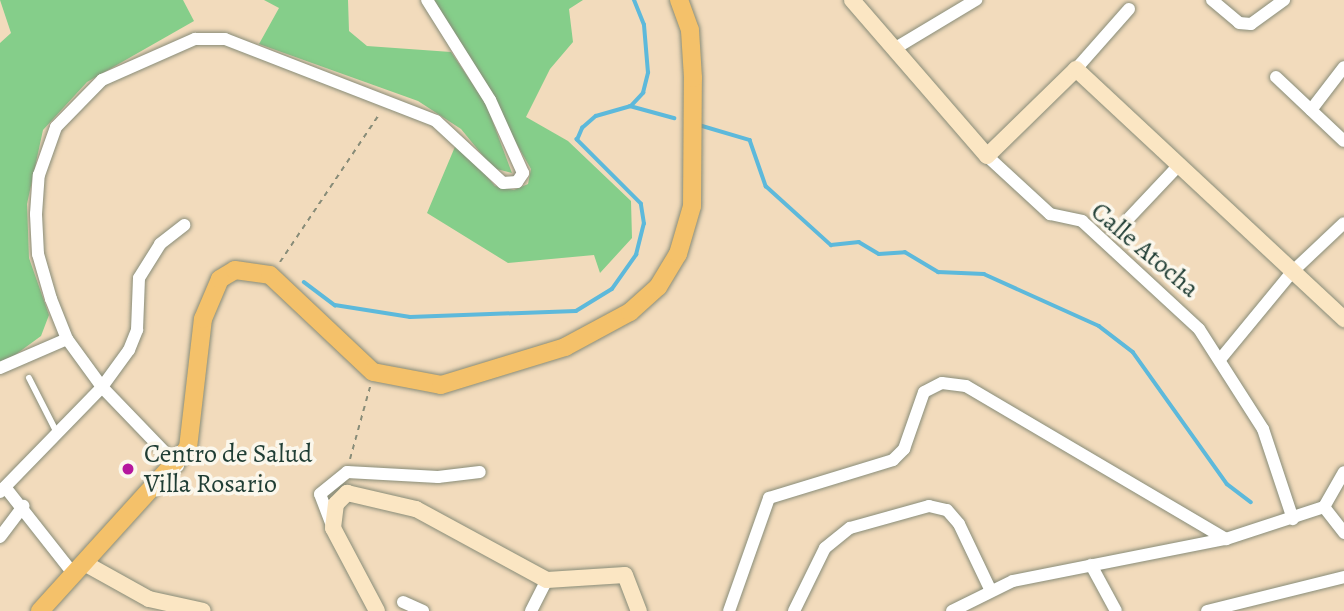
<!DOCTYPE html>
<html>
<head>
<meta charset="utf-8">
<style>
  body { margin:0 }
  #map { position:relative; width:1344px; height:611px; overflow:hidden; background:#f2dbbc; font-family:Alegreya,serif }
  div>[style] { position:absolute }
  [style*='--x'] { left:calc(var(--x)*1px); top:calc(var(--y)*1px); width:calc(var(--w)*1px); rotate:calc(var(--a)*1deg) }
  .green>* { inset:0; background:#85ce8a }
  .stream>* { height:3.5px; margin:-1.75px; padding:0 1.75px; transform-origin:1.75px; border-radius:1.75px; background:#5db9db }
  .path>* { height:2px; margin-top:-1px; transform-origin:0; background:repeating-linear-gradient(90deg,#888c78 0 5px,transparent 0 10px) }
  .roads { filter:drop-shadow(0 0 2px #888c78) drop-shadow(0 0 2px #888c78) }
  .lane>* { height:6px; margin:-3px; padding:0 3px; transform-origin:3px; border-radius:3px; background:#fff }
  .street>* { height:12px; margin:-6px; padding:0 6px; transform-origin:6px; border-radius:6px; background:#fff }
  .secondary>* { height:16px; margin:-8px; padding:0 8px; transform-origin:8px; border-radius:8px; background:#fbe6c3 }
  .primary>* { height:18px; margin:-9px; padding:0 9px; transform-origin:9px; border-radius:9px; background:#f4c16a }
  .dots>* { width:19px; height:19px; translate:-50% -50%; box-sizing:border-box; border:4px solid #fbf7ec; border-radius:50% }
  span { translate:-50% -50%; white-space:nowrap; text-align:center; line-height:1.15; -webkit-text-stroke:7px #fbf7ec; paint-order:stroke }
  .street-label { font-size:26px; color:#1f3d34 }
  .poi-label { font-size:26px; color:#1f3d34 }
  .left { translate:0 -50%; text-align:left }
</style>
</head>
<body>
<div id="map">
  <div class="green">
    <div style="clip-path:polygon(0 0,183px 0,194px 21px,87px 82px,43px 130px,27px 204px,29px 258px,49px 315px,41px 336px,0 366px,0 43px,11px 33px)"></div>
    <div style="clip-path:polygon(264px 0,348px 0,349px 31px,367px 46px,451px 52px,486px 104px,512px 173px,493px 168px,461px 129px,418px 101px,259px 44px,279px 8px)"></div>
    <div style="clip-path:polygon(434px 0,583px 0,569px 9px,573px 42px,550px 69px,526px 117px,568px 141px,631px 201px,632px 238px,600px 273px,594px 255px,508px 263px,427px 213px,457px 142px,495px 186px,514px 190px,528px 184px,531px 169px)"></div>
  </div>
  <div class="stream">
    <div style="--x:631;--y:106;--w:18;--a:-47"></div>
    <div style="--x:643;--y:93;--w:21;--a:-76"></div>
    <div style="--x:648;--y:73;--w:48;--a:-94.8"></div>
    <div style="--x:644;--y:25;--w:27;--a:-112"></div>
    <div style="--x:699;--y:125;--w:53;--a:16.4"></div>
    <div style="--x:750;--y:140;--w:49;--a:70.8"></div>
    <div style="--x:766;--y:186;--w:88;--a:42.2"></div>
    <div style="--x:831;--y:245;--w:28;--a:-6"></div>
    <div style="--x:859;--y:242;--w:23;--a:31"></div>
    <div style="--x:879;--y:254;--w:26;--a:-4"></div>
    <div style="--x:905;--y:252;--w:39;--a:31"></div>
    <div style="--x:938;--y:272;--w:46;--a:2.5"></div>
    <div style="--x:984;--y:274;--w:126;--a:24.3"></div>
    <div style="--x:1099;--y:326;--w:43;--a:37.4"></div>
    <div style="--x:1133;--y:352;--w:162;--a:54.5"></div>
    <div style="--x:1227;--y:484;--w:30;--a:37"></div>
    <div style="--x:304;--y:282;--w:39;--a:37"></div>
    <div style="--x:335;--y:305;--w:76;--a:9.1"></div>
    <div style="--x:410;--y:317;--w:166;--a:-2.1"></div>
    <div style="--x:576;--y:311;--w:42;--a:-31.4"></div>
    <div style="--x:612;--y:289;--w:42;--a:-54.8"></div>
    <div style="--x:636;--y:255;--w:32;--a:-76"></div>
    <div style="--x:644;--y:224;--w:20;--a:-99"></div>
    <div style="--x:641;--y:204;--w:91;--a:-135"></div>
    <div style="--x:577;--y:140;--w:13;--a:-67"></div>
    <div style="--x:582;--y:128;--w:18;--a:-41"></div>
    <div style="--x:596;--y:116;--w:35;--a:-16"></div>
    <div style="--x:630;--y:106;--w:46;--a:15.3"></div>
  </div>
  <div class="path">
    <div style="--x:280;--y:262;--w:179;--a:-56.1"></div>
    <div style="--x:350;--y:459;--w:75;--a:-74.5"></div>
  </div>
  <div class="roads">
    <div class="lane">
      <div style="--x:29;--y:378;--w:57;--a:63"></div>
    </div>
    <div class="street">
      <div style="--x:1212;--y:0;--w:35;--a:40"></div>
      <div style="--x:1239;--y:23;--w:12;--a:5"></div>
      <div style="--x:1251;--y:24;--w:41;--a:-36"></div>
      <div style="--x:894;--y:49;--w:96;--a:-30.9"></div>
      <div style="--x:1076;--y:69;--w:80;--a:-48.5"></div>
      <div style="--x:1276;--y:77;--w:93;--a:43.3"></div>
      <div style="--x:1311;--y:110;--w:54;--a:-52.5"></div>
      <div style="--x:987;--y:156;--w:86;--a:42.6"></div>
      <div style="--x:1050;--y:214;--w:33;--a:12"></div>
      <div style="--x:1082;--y:221;--w:159;--a:42.7"></div>
      <div style="--x:1199;--y:329;--w:119;--a:57.4"></div>
      <div style="--x:1263;--y:429;--w:95;--a:71.6"></div>
      <div style="--x:1129;--y:218;--w:70;--a:-46.7"></div>
      <div style="--x:1222;--y:357;--w:110;--a:-50.5"></div>
      <div style="--x:1292;--y:272;--w:71;--a:-43.3"></div>
      <div style="--x:0;--y:368;--w:73;--a:-23.4"></div>
      <div style="--x:178;--y:466;--w:110;--a:-133.9"></div>
      <div style="--x:102;--y:387;--w:59;--a:-126.1"></div>
      <div style="--x:67;--y:339;--w:43;--a:-111.8"></div>
      <div style="--x:51;--y:299;--w:47;--a:-106.1"></div>
      <div style="--x:38;--y:254;--w:40;--a:-92.9"></div>
      <div style="--x:36;--y:214;--w:39;--a:-86"></div>
      <div style="--x:39;--y:175;--w:51;--a:-70.5"></div>
      <div style="--x:56;--y:127;--w:66;--a:-45.6"></div>
      <div style="--x:102;--y:80;--w:102;--a:-23.8"></div>
      <div style="--x:195;--y:39;--w:30;--a:0"></div>
      <div style="--x:225;--y:39;--w:226;--a:21.2"></div>
      <div style="--x:436;--y:121;--w:91;--a:42.8"></div>
      <div style="--x:503;--y:183;--w:14;--a:-4"></div>
      <div style="--x:517;--y:182;--w:11;--a:-56"></div>
      <div style="--x:523;--y:173;--w:80;--a:-114.3"></div>
      <div style="--x:490;--y:100;--w:118;--a:-122.2"></div>
      <div style="--x:5;--y:487;--w:113;--a:51.8"></div>
      <div style="--x:0;--y:492;--w:146;--a:-45.8"></div>
      <div style="--x:102;--y:387;--w:46;--a:-53.9"></div>
      <div style="--x:129;--y:350;--w:22;--a:-68"></div>
      <div style="--x:137;--y:330;--w:52;--a:-87.8"></div>
      <div style="--x:139;--y:278;--w:40;--a:-58"></div>
      <div style="--x:160;--y:244;--w:31;--a:-38"></div>
      <div style="--x:1324;--y:507;--w:40;--a:-60.3"></div>
      <div style="--x:1324;--y:507;--w:33;--a:52"></div>
      <div style="--x:333;--y:528;--w:36;--a:-111"></div>
      <div style="--x:320;--y:494;--w:35;--a:-39"></div>
      <div style="--x:347;--y:472;--w:91;--a:3.1"></div>
      <div style="--x:438;--y:477;--w:42;--a:-6.8"></div>
      <div style="--x:0;--y:537;--w:39;--a:-53"></div>
      <div style="--x:1091;--y:565;--w:52;--a:61.5"></div>
      <div style="--x:403;--y:602;--w:22;--a:24"></div>
      <div style="--x:531;--y:611;--w:35;--a:-63"></div>
      <div style="--x:729;--y:611;--w:120;--a:-70.5"></div>
      <div style="--x:769;--y:498;--w:130;--a:-17"></div>
      <div style="--x:893;--y:460;--w:16;--a:-45"></div>
      <div style="--x:904;--y:449;--w:60;--a:-70.7"></div>
      <div style="--x:924;--y:392;--w:20;--a:-27"></div>
      <div style="--x:942;--y:383;--w:24;--a:7"></div>
      <div style="--x:966;--y:386;--w:302;--a:30.5"></div>
      <div style="--x:794;--y:611;--w:70;--a:-63.8"></div>
      <div style="--x:825;--y:548;--w:32;--a:-39"></div>
      <div style="--x:850;--y:528;--w:82;--a:-15.6"></div>
      <div style="--x:929;--y:506;--w:18;--a:13"></div>
      <div style="--x:947;--y:510;--w:18;--a:49"></div>
      <div style="--x:959;--y:524;--w:72;--a:64.5"></div>
      <div style="--x:952;--y:611;--w:68;--a:-26.2"></div>
      <div style="--x:1013;--y:581;--w:217;--a:-11.2"></div>
      <div style="--x:1226;--y:539;--w:103;--a:-18.1"></div>
      <div style="--x:1207;--y:611;--w:141;--a:-13.9"></div>
    </div>
    <div class="secondary">
      <div style="--x:852;--y:0;--w:206;--a:49.1"></div>
      <div style="--x:987;--y:156;--w:124;--a:-44.3"></div>
      <div style="--x:1076;--y:69;--w:367;--a:43"></div>
      <div style="--x:86;--y:564;--w:72;--a:29.1"></div>
      <div style="--x:149;--y:599;--w:55;--a:12.5"></div>
      <div style="--x:377;--y:611;--w:94;--a:-117.9"></div>
      <div style="--x:333;--y:528;--w:24;--a:-83"></div>
      <div style="--x:336;--y:504;--w:16;--a:-45"></div>
      <div style="--x:347;--y:493;--w:71;--a:13.1"></div>
      <div style="--x:416;--y:509;--w:149;--a:28.5"></div>
      <div style="--x:547;--y:580;--w:78;--a:-3.7"></div>
      <div style="--x:625;--y:575;--w:39;--a:69"></div>
    </div>
    <div class="primary">
      <div style="--x:40;--y:611;--w:220;--a:-47.8"></div>
      <div style="--x:188;--y:448;--w:130;--a:-83.4"></div>
      <div style="--x:203;--y:319;--w:43;--a:-67"></div>
      <div style="--x:220;--y:279;--w:17;--a:-31"></div>
      <div style="--x:235;--y:270;--w:35;--a:8"></div>
      <div style="--x:270;--y:275;--w:141;--a:43.3"></div>
      <div style="--x:373;--y:372;--w:69;--a:10.8"></div>
      <div style="--x:441;--y:385;--w:130;--a:-17"></div>
      <div style="--x:565;--y:347;--w:74;--a:-28.3"></div>
      <div style="--x:630;--y:312;--w:38;--a:-42"></div>
      <div style="--x:658;--y:287;--w:39;--a:-59"></div>
      <div style="--x:678;--y:254;--w:50;--a:-73.7"></div>
      <div style="--x:692;--y:206;--w:128;--a:-89.6"></div>
      <div style="--x:693;--y:78;--w:48;--a:-93.6"></div>
      <div style="--x:690;--y:30;--w:32;--a:-110"></div>
    </div>
  </div>
  <div class="dots">
    <div style="left:128px;top:469px;background:#b5179e"></div>
  </div>
  <div class="street-label">
    <span style="left:1145px;top:250px;rotate:40deg">Calle Atocha</span>
  </div>
  <div class="poi-label">
    <span class="left" style="left:144px;top:469px">Centro de Salud<br>Villa Rosario</span>
  </div>
</div>
</body>
</html>
